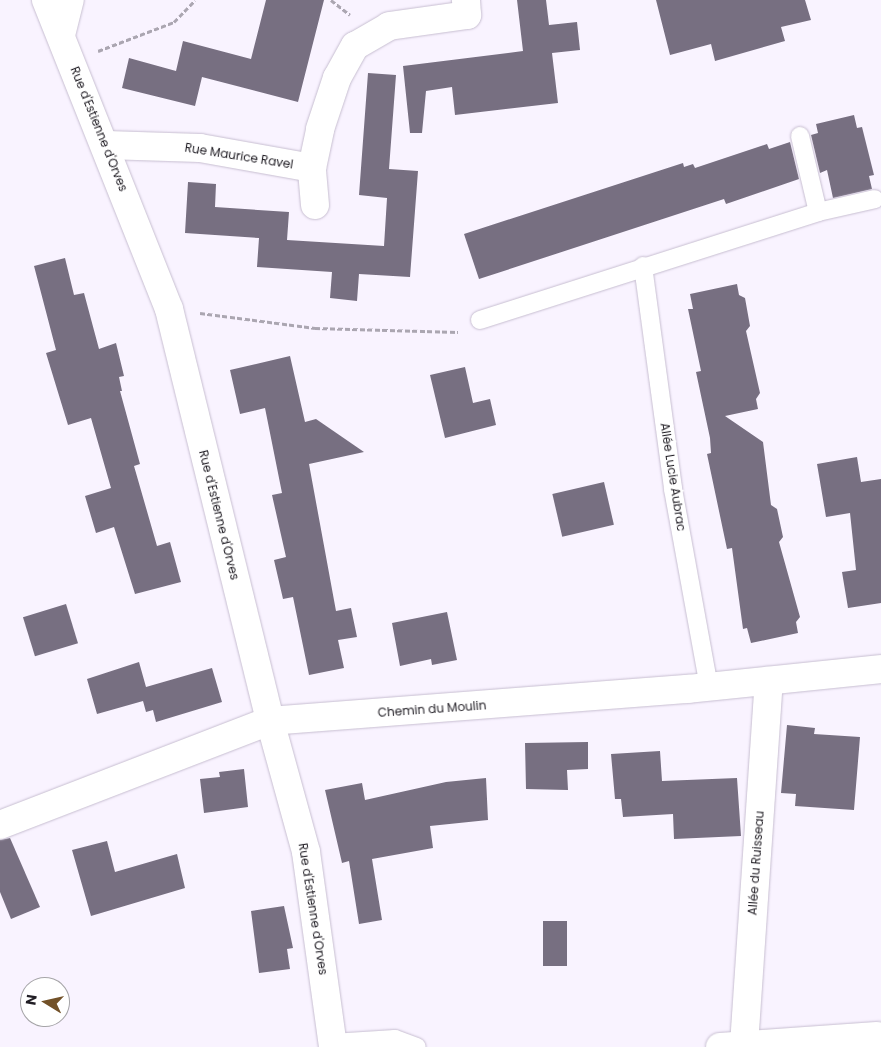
<!DOCTYPE html>
<html>
<head>
<meta charset="utf-8">
<style>
  body { margin:0 }
  #map { position:relative; width:881px; height:1047px; overflow:hidden; background:#f9f3ff; font-family:Poppins,sans-serif }
  div>[style] { position:absolute }
  [style*='--x'] { left:calc(var(--x)*1px); top:calc(var(--y)*1px); width:calc(var(--w)*1px); rotate:calc(var(--a)*1deg) }
  .building>* { inset:0; background:#776f81; transform-origin:0 0 }
  .path>* { height:3px; margin-top:-1.5px; transform-origin:0; background:repeating-linear-gradient(90deg,#aba6b1 0 5px,transparent 0 7.5px) }
  .roads { filter:drop-shadow(0 0 1px #c7bed1) drop-shadow(0 0 1px #c7bed1) }
  .service>* { height:18px; margin:-9px; padding:0 9px; transform-origin:9px; border-radius:9px; background:#fff }
  .minor>* { height:28px; margin:-14px; padding:0 14px; transform-origin:14px; border-radius:14px; background:#fff }
  span { translate:-50% -50%; white-space:nowrap; text-align:center; line-height:1.15; -webkit-text-stroke:4px #fff; paint-order:stroke }
  .street-label { font-size:12px; color:#211e25 }
  .north { position:absolute; left:20px; top:977px; width:50px; height:50px; box-sizing:border-box; background:#fff; border:1px solid #a6a5a8; border-radius:50%; rotate:279deg; font-size:14px; font-weight:700; line-height:20px; text-align:center; color:#211e25 }
  .north::after { content:''; display:block; margin:auto; width:18px; height:22px; background:#725128; clip-path:polygon(50% 0,100% 100%,50% 72%,0 100%) }
</style>
</head>
<body>
<div id="map">
  <div class="building">
    <div style="clip-path:polygon(266px 0,324px 0,298px 102px,202px 77px,195px 106px,122px 88px,129px 58px,176px 71px,183px 41px,251px 59px)"></div>
    <div style="clip-path:polygon(517px 0,546px 0,549px 25px,577px 22px,580px 50px,552px 53px,558px 103px,455px 115px,452px 87px,426px 91px,422px 133px,410px 133px,403px 66px,523px 51px)"></div>
    <div style="clip-path:polygon(656px 0,805px 0,811px 20px,781px 27px,785px 41px,715px 61px,711px 44px,670px 55px)"></div>
    <div style="clip-path:polygon(368px 73px,396px 75px,389px 169px,418px 171px,410px 277px,359px 274px,357px 301px,330px 298px,332px 272px,257px 267px,259px 238px,185px 233px,188px 182px,216px 184px,215px 207px,289px 212px,287px 240px,384px 246px,387px 198px,359px 195px)"></div>
    <div style="clip-path:polygon(854px 115px,857px 128px,862px 127px,874px 175px,869px 176px,872px 189px,833px 198px,827px 170px,820px 173px,811px 135px,818px 133px,816px 124px)"></div>
    <div style="clip-path:polygon(790px 142px,799px 179px,726px 204px,724px 199px,479px 279px,464px 234px,683px 163px,684px 167px,693px 164px,695px 168px,767px 144px,769px 149px)"></div>
    <div style="clip-path:polygon(65px 258px,74px 295px,84px 293px,99px 349px,116px 343px,124px 376px,119px 377px,122px 391px,120px 391px,140px 464px,134px 466px,157px 546px,170px 542px,181px 582px,135px 594px,114px 527px,96px 533px,85px 496px,111px 488px,91px 418px,68px 425px,46px 353px,56px 350px,34px 266px)"></div>
    <div style="clip-path:polygon(737px 284px,739px 295px,745px 298px,750px 326px,746px 331px,760px 393px,756px 399px,758px 409px,725px 416px,763px 442px,771px 505px,777px 509px,783px 537px,779px 542px,800px 617px,796px 622px,798px 633px,751px 643px,747px 628px,743px 629px,732px 548px,727px 549px,707px 454px,711px 453px,710px 438px,696px 372px,701px 371px,688px 309px,693px 309px,690px 294px)"></div>
    <div style="clip-path:polygon(290px 356px,305px 422px,316px 419px,364px 452px,309px 464px,336px 611px,351px 608px,357px 637px,338px 640px,344px 668px,309px 675px,293px 597px,283px 599px,274px 560px,286px 557px,272px 495px,282px 493px,265px 408px,240px 414px,230px 370px)"></div>
    <div style="clip-path:polygon(465px 367px,473px 403px,490px 399px,496px 425px,445px 438px,430px 375px)"></div>
    <div style="clip-path:polygon(857px 457px,861px 482px,881px 479px,881px 603px,848px 608px,842px 572px,856px 570px,850px 513px,826px 517px,817px 464px)"></div>
    <div style="left:604px;top:482px;width:44px;height:53px;rotate:77deg"></div>
    <div style="left:66px;top:604px;width:41px;height:45px;rotate:73deg"></div>
    <div style="clip-path:polygon(447px 612px,457px 660px,432px 665px,431px 659px,400px 666px,392px 623px)"></div>
    <div style="clip-path:polygon(139px 662px,146px 687px,212px 668px,222px 702px,156px 722px,153px 710px,146px 712px,143px 701px,97px 714px,87px 679px)"></div>
    <div style="clip-path:polygon(787px 725px,815px 728px,814px 734px,860px 737px,854px 810px,795px 806px,796px 794px,781px 793px)"></div>
    <div style="clip-path:polygon(588px 742px,588px 769px,567px 770px,568px 790px,526px 789px,525px 743px)"></div>
    <div style="clip-path:polygon(660px 751px,662px 781px,737px 778px,741px 836px,674px 839px,673px 814px,623px 817px,621px 799px,615px 799px,611px 754px)"></div>
    <div style="clip-path:polygon(244px 769px,248px 807px,204px 813px,200px 779px,220px 777px,219px 772px)"></div>
    <div style="clip-path:polygon(486px 778px,488px 820px,430px 826px,433px 848px,372px 859px,382px 920px,359px 924px,349px 861px,342px 863px,325px 790px,362px 783px,365px 800px,446px 782px)"></div>
    <div style="clip-path:polygon(10px 838px,40px 907px,11px 919px,0 892px,0 840px)"></div>
    <div style="clip-path:polygon(107px 841px,115px 872px,177px 854px,185px 888px,91px 916px,72px 850px)"></div>
    <div style="clip-path:polygon(284px 906px,293px 948px,287px 949px,290px 969px,259px 973px,251px 911px)"></div>
    <div style="left:543px;top:921px;width:24px;height:45px"></div>
  </div>
  <div class="path">
    <div style="--x:331;--y:0;--w:24;--a:38"></div>
    <div style="--x:98;--y:51;--w:81;--a:-20.9"></div>
    <div style="--x:174;--y:22;--w:30;--a:-46"></div>
    <div style="--x:200;--y:313;--w:116;--a:7.4"></div>
    <div style="--x:315;--y:328;--w:143;--a:1.6"></div>
  </div>
  <div class="roads">
    <div class="service">
      <div style="--x:800;--y:136;--w:78;--a:76.7"></div>
      <div style="--x:643;--y:266;--w:225;--a:82.3"></div>
      <div style="--x:673;--y:489;--w:201;--a:79.7"></div>
      <div style="--x:480;--y:320;--w:355;--a:-17.7"></div>
      <div style="--x:818;--y:212;--w:58;--a:-12.8"></div>
      <div style="--x:332;--y:1043;--w:63;--a:-3.6"></div>
      <div style="--x:395;--y:1039;--w:23;--a:20"></div>
    </div>
    <div class="minor">
      <div style="--x:46;--y:0;--w:333;--a:68.3"></div>
      <div style="--x:169;--y:309;--w:424;--a:76.2"></div>
      <div style="--x:270;--y:721;--w:136;--a:74.6"></div>
      <div style="--x:306;--y:852;--w:197;--a:82.1"></div>
      <div style="--x:61;--y:35;--w:36;--a:-76"></div>
      <div style="--x:106;--y:145;--w:94;--a:1.8"></div>
      <div style="--x:200;--y:148;--w:114;--a:10.1"></div>
      <div style="--x:315;--y:205;--w:37;--a:-95"></div>
      <div style="--x:312;--y:168;--w:40;--a:-78"></div>
      <div style="--x:320;--y:129;--w:54;--a:-71.6"></div>
      <div style="--x:337;--y:78;--w:37;--a:-61"></div>
      <div style="--x:355;--y:46;--w:39;--a:-30"></div>
      <div style="--x:389;--y:26;--w:79;--a:-8"></div>
      <div style="--x:467;--y:15;--w:15;--a:-94"></div>
      <div style="--x:0;--y:825;--w:289;--a:-21.1"></div>
      <div style="--x:270;--y:721;--w:419;--a:-4.4"></div>
      <div style="--x:688;--y:689;--w:194;--a:-5.9"></div>
      <div style="--x:744;--y:1045;--w:365;--a:-86.1"></div>
      <div style="--x:720;--y:1047;--w:158;--a:-4"></div>
    </div>
  </div>
  <div class="street-label">
    <span style="left:99px;top:129px;rotate:68deg">Rue d'Estienne d'Orves</span>
    <span style="left:239px;top:156px;rotate:9deg">Rue Maurice Ravel</span>
    <span style="left:673px;top:477px;rotate:81deg">Allée Lucie Aubrac</span>
    <span style="left:219px;top:515px;rotate:76deg">Rue d'Estienne d'Orves</span>
    <span style="left:432px;top:709px;rotate:-4deg">Chemin du Moulin</span>
    <span style="left:756px;top:863px;rotate:-86deg">Allée du Ruisseau</span>
    <span style="left:313px;top:909px;rotate:81deg">Rue d'Estienne d'Orves</span>
  </div>
  <div class="north">N</div>
</div>
</body>
</html>
